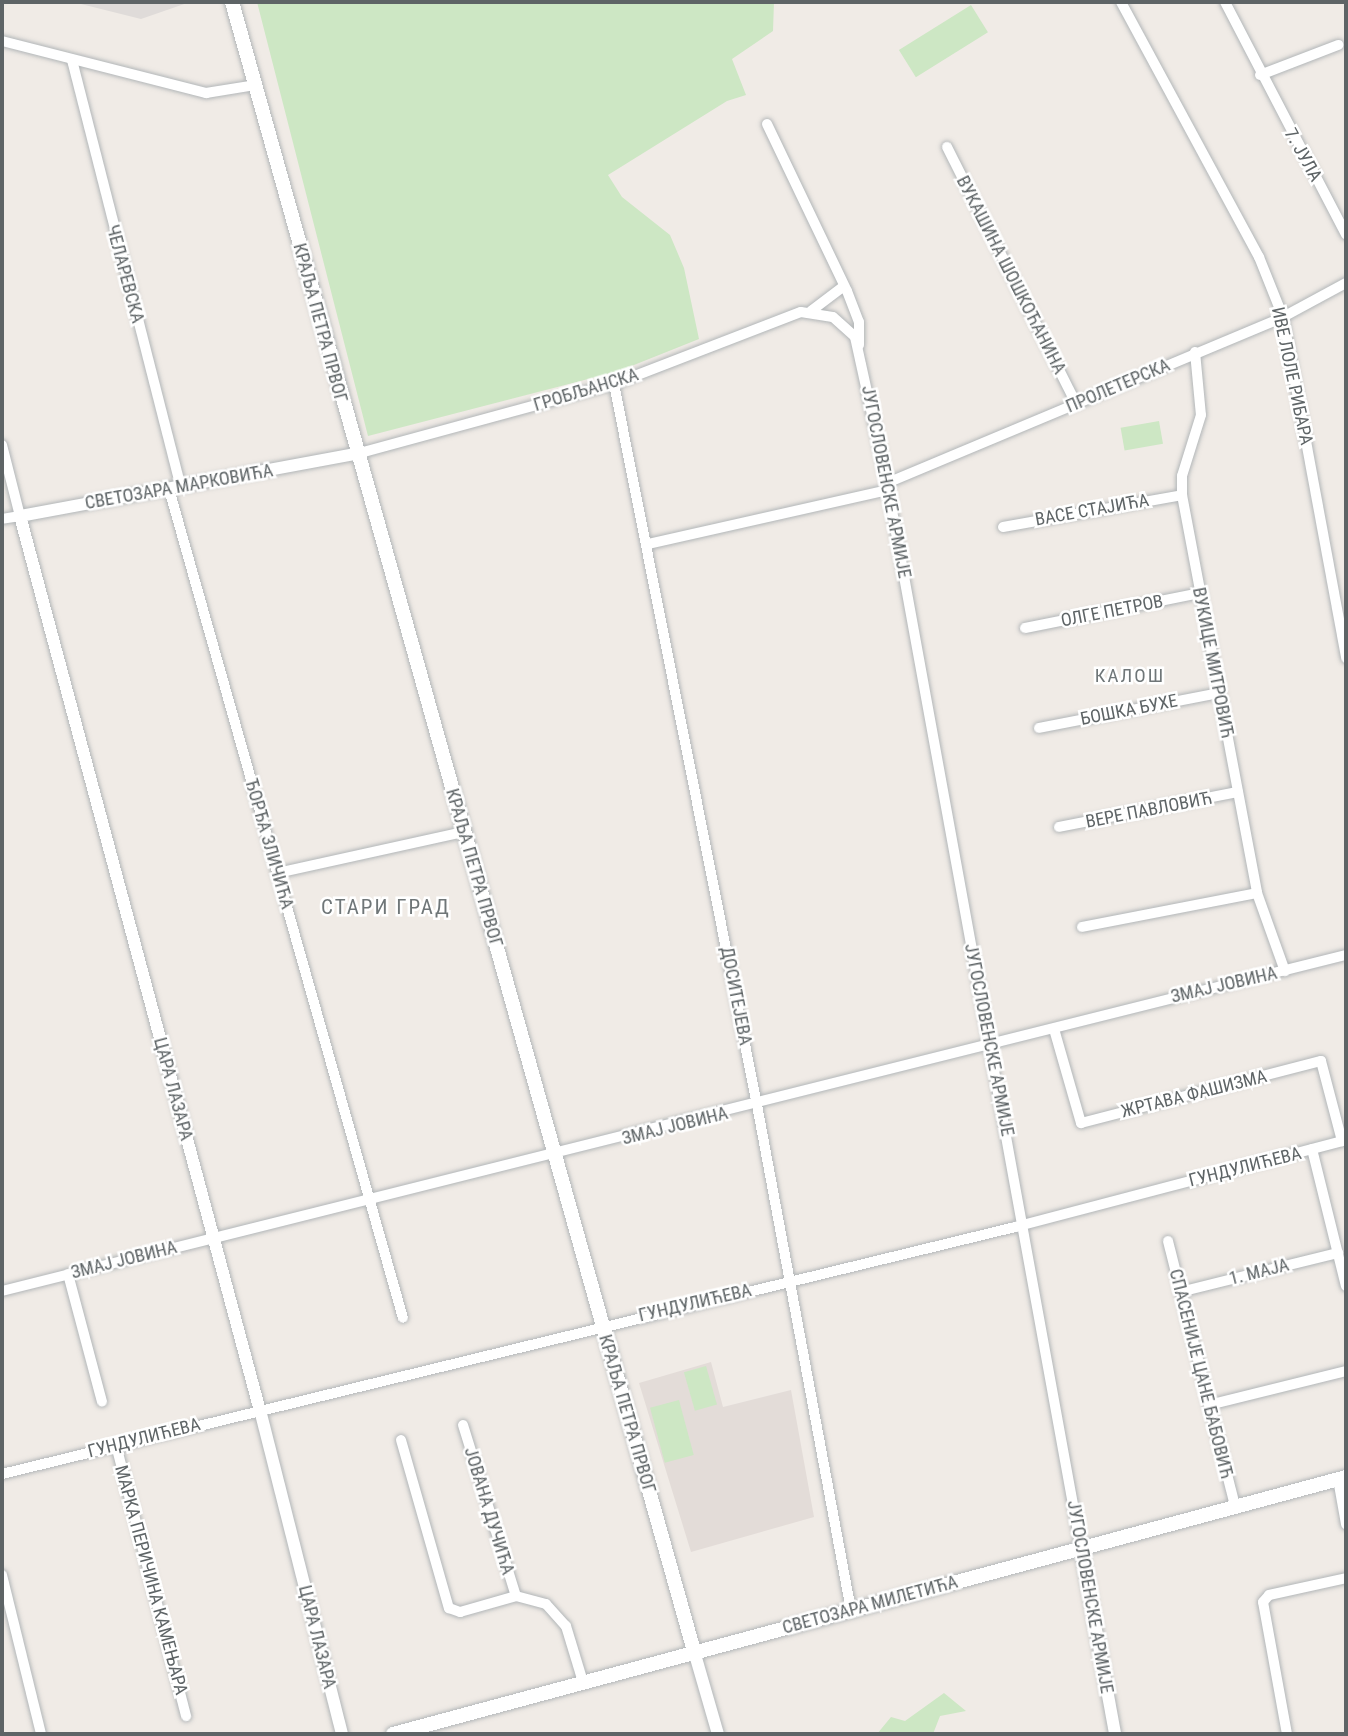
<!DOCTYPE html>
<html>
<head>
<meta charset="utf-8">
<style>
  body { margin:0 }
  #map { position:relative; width:1348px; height:1736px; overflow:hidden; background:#f0ebe6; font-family:"Roboto Condensed",sans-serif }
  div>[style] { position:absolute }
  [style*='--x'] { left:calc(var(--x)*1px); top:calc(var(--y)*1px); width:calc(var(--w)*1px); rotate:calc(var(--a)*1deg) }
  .industrial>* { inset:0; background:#dfdbd9 }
  .education>* { inset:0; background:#e3dcd8 }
  .green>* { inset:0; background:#cde7c4; transform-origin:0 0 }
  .roads { filter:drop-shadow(0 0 2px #b2b6b8) drop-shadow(0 0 2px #b2b6b8) }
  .minor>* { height:10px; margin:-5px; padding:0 5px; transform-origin:5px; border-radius:5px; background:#fff }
  .tertiary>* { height:12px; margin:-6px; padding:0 6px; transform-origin:6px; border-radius:6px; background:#fff }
  .secondary>* { height:14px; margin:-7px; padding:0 7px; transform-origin:7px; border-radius:7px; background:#fff }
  span { translate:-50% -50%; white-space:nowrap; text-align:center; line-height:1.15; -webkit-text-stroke:5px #fff; paint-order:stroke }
  .street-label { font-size:18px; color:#5e6466 }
  .neighbourhood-label { font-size:19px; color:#6f7678; letter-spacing:2px }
  .quarter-label { font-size:21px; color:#6f7678; letter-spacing:2px }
  .frame { position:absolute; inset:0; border:4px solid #5e6466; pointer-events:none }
</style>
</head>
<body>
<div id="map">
  <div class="industrial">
    <div style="clip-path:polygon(73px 2px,190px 2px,141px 19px)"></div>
  </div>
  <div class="education">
    <div style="clip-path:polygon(711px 1362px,723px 1407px,791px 1390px,814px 1517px,691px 1552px,639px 1383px)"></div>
  </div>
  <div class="green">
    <div style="clip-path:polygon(257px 2px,774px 2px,773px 31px,732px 59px,746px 95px,727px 101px,608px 175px,622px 197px,670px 235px,684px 268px,699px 339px,619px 371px,368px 436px)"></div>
    <div style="left:971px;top:5px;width:32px;height:85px;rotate:58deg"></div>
    <div style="left:1159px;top:421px;width:23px;height:39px;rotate:80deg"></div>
    <div style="left:706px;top:1366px;width:40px;height:23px;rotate:74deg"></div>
    <div style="left:679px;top:1400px;width:57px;height:30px;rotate:75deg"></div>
    <div style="clip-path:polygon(944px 1693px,966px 1711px,940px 1716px,933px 1734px,877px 1734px,891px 1717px,905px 1721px)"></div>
  </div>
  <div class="roads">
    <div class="minor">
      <div style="--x:1121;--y:2;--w:290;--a:61.6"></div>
      <div style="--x:1259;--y:257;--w:65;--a:68.2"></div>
      <div style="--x:1283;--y:317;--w:347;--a:79.5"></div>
      <div style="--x:1225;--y:2;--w:262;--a:62.5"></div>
      <div style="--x:2;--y:41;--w:211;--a:14.3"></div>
      <div style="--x:206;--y:93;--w:51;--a:-9.1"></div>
      <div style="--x:72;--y:60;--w:441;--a:75.7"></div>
      <div style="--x:1260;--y:75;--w:84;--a:-21"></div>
      <div style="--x:767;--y:124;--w:185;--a:64.4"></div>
      <div style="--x:847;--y:291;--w:33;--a:69"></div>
      <div style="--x:859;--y:322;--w:23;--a:90"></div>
      <div style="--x:947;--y:147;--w:287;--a:63.3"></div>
      <div style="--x:811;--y:311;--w:41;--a:-37.1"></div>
      <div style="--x:1195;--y:352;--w:63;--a:84.6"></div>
      <div style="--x:1201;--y:415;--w:64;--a:107.3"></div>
      <div style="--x:1182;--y:476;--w:19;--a:90"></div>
      <div style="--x:1182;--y:495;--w:405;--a:79.3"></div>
      <div style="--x:1257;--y:893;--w:83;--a:70.3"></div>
      <div style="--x:614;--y:384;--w:735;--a:78.78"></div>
      <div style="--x:757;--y:1105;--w:514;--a:79.46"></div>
      <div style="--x:2;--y:445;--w:73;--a:75.8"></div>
      <div style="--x:20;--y:516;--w:18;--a:171"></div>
      <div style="--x:356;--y:454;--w:267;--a:-15.2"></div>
      <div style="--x:614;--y:384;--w:200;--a:-21.1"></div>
      <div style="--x:801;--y:312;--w:32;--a:9"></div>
      <div style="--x:833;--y:317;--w:30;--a:42"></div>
      <div style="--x:855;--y:337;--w:149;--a:77.6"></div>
      <div style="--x:887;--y:483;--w:1083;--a:79.68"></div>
      <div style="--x:887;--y:483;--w:429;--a:-22.7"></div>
      <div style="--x:1283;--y:317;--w:72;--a:-28.4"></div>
      <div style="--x:169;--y:489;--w:861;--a:74.24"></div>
      <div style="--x:1003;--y:527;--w:182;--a:-10.1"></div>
      <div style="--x:648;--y:544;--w:246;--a:-12.7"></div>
      <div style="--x:1025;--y:628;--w:178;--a:-11.3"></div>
      <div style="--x:1039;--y:728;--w:183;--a:-11"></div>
      <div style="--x:1059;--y:827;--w:182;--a:-11.1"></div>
      <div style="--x:277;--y:873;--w:191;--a:-12.4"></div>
      <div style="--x:1082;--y:927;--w:178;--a:-11"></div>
      <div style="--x:1054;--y:1029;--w:98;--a:74"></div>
      <div style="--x:1081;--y:1123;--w:248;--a:-14.5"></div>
      <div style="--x:1321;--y:1061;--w:83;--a:75.3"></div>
      <div style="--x:1312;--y:1149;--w:141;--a:76.1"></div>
      <div style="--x:1168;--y:1241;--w:273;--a:75.8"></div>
      <div style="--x:68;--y:1274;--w:132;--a:75.1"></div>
      <div style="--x:2;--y:1291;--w:1385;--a:-14.04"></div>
      <div style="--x:1180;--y:1292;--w:163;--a:-13.9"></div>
      <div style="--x:1209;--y:1405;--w:141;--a:-13.9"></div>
      <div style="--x:463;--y:1425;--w:179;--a:72.8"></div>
      <div style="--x:401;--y:1440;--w:175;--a:74.1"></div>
      <div style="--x:449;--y:1608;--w:12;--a:20"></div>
      <div style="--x:460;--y:1612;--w:58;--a:-15.9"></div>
      <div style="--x:516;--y:1596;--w:31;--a:15"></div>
      <div style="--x:546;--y:1604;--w:30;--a:48"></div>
      <div style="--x:566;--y:1626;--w:59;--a:73.1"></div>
      <div style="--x:116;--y:1445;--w:280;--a:75.5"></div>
      <div style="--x:2;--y:1474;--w:1043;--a:-13.7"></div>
      <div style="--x:1015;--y:1227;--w:342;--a:-14.7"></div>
      <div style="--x:1338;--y:1479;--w:46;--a:79.9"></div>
      <div style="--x:2;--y:1575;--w:164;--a:76.2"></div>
      <div style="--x:1287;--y:1734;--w:134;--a:-100.3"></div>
      <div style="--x:1263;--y:1602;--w:9;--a:-49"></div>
      <div style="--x:1269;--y:1595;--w:79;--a:-12.4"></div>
    </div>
    <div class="tertiary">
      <div style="--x:1081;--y:1548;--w:189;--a:79.6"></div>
      <div style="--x:694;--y:1651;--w:86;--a:73.9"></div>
      <div style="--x:342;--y:1734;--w:333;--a:-104.2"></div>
      <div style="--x:260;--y:1411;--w:927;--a:-105.01"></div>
      <div style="--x:20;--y:516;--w:342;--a:-10.5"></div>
    </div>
    <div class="secondary">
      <div style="--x:232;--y:2;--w:1712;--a:74.35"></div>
      <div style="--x:393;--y:1734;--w:987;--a:-15.09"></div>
    </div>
  </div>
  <div class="street-label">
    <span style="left:1303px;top:155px;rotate:61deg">7. ЈУЛА</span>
    <span style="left:125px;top:274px;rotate:75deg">ЧЕЛАРЕВСКА</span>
    <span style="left:1011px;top:275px;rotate:63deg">ВУКАШИНА ШОШКОЋАНИНА</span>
    <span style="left:320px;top:323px;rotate:75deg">КРАЉА ПЕТРА ПРВОГ</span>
    <span style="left:1292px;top:376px;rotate:78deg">ИВЕ ЛОЛЕ РИБАРА</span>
    <span style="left:1118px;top:386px;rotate:-23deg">ПРОЛЕТЕРСКА</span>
    <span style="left:586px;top:390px;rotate:-17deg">ГРОБЉАНСКА</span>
    <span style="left:886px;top:482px;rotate:79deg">ЈУГОСЛОВЕНСКЕ АРМИЈЕ</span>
    <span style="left:179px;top:487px;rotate:-10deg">СВЕТОЗАРА МАРКОВИЋА</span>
    <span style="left:1092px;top:510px;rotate:-10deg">ВАСЕ СТАЈИЋА</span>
    <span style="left:1112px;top:611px;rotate:-11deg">ОЛГЕ ПЕТРОВ</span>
    <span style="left:1213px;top:663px;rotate:79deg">ВУКИЦЕ МИТРОВИЋ</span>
    <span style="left:1129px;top:710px;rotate:-11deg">БОШКА БУХЕ</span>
    <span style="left:1149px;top:810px;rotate:-11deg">ВЕРЕ ПАВЛОВИЋ</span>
    <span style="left:269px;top:844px;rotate:74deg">ЂОРЂА ЗЛИЧИЋА</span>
    <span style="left:474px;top:868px;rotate:74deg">КРАЉА ПЕТРА ПРВОГ</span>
    <span style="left:1224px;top:985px;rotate:-13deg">ЗМАЈ ЈОВИНА</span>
    <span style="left:736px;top:996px;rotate:79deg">ДОСИТЕЈЕВА</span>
    <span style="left:989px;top:1040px;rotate:79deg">ЈУГОСЛОВЕНСКЕ АРМИЈЕ</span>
    <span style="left:173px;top:1089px;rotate:75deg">ЦАРА ЛАЗАРА</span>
    <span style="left:1194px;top:1094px;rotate:-14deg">ЖРТАВА ФАШИЗМА</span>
    <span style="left:675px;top:1126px;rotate:-14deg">ЗМАЈ ЈОВИНА</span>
    <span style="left:1245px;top:1167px;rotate:-14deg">ГУНДУЛИЋЕВА</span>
    <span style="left:124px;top:1260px;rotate:-14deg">ЗМАЈ ЈОВИНА</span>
    <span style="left:1259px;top:1272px;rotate:-14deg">1. МАЈА</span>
    <span style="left:695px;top:1303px;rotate:-13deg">ГУНДУЛИЋЕВА</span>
    <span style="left:1201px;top:1374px;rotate:76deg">СПАСЕНИЈЕ ЦАНЕ БАБОВИЋ</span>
    <span style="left:627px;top:1414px;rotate:74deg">КРАЉА ПЕТРА ПРВОГ</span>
    <span style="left:144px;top:1438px;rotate:-14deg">ГУНДУЛИЋЕВА</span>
    <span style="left:489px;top:1511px;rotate:73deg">ЈОВАНА ДУЧИЋА</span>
    <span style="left:151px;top:1580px;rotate:75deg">МАРКА ПЕРИЧИНА КАМЕЊАРА</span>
    <span style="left:1090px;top:1597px;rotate:80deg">ЈУГОСЛОВЕНСКЕ АРМИЈЕ</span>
    <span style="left:870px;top:1605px;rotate:-15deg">СВЕТОЗАРА МИЛЕТИЋА</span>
    <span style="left:317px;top:1637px;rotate:76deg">ЦАРА ЛАЗАРА</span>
  </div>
  <div class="neighbourhood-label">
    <span style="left:1130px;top:676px">КАЛОШ</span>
  </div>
  <div class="quarter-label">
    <span style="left:386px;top:907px">СТАРИ ГРАД</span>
  </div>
  <div class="frame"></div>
</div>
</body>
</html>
